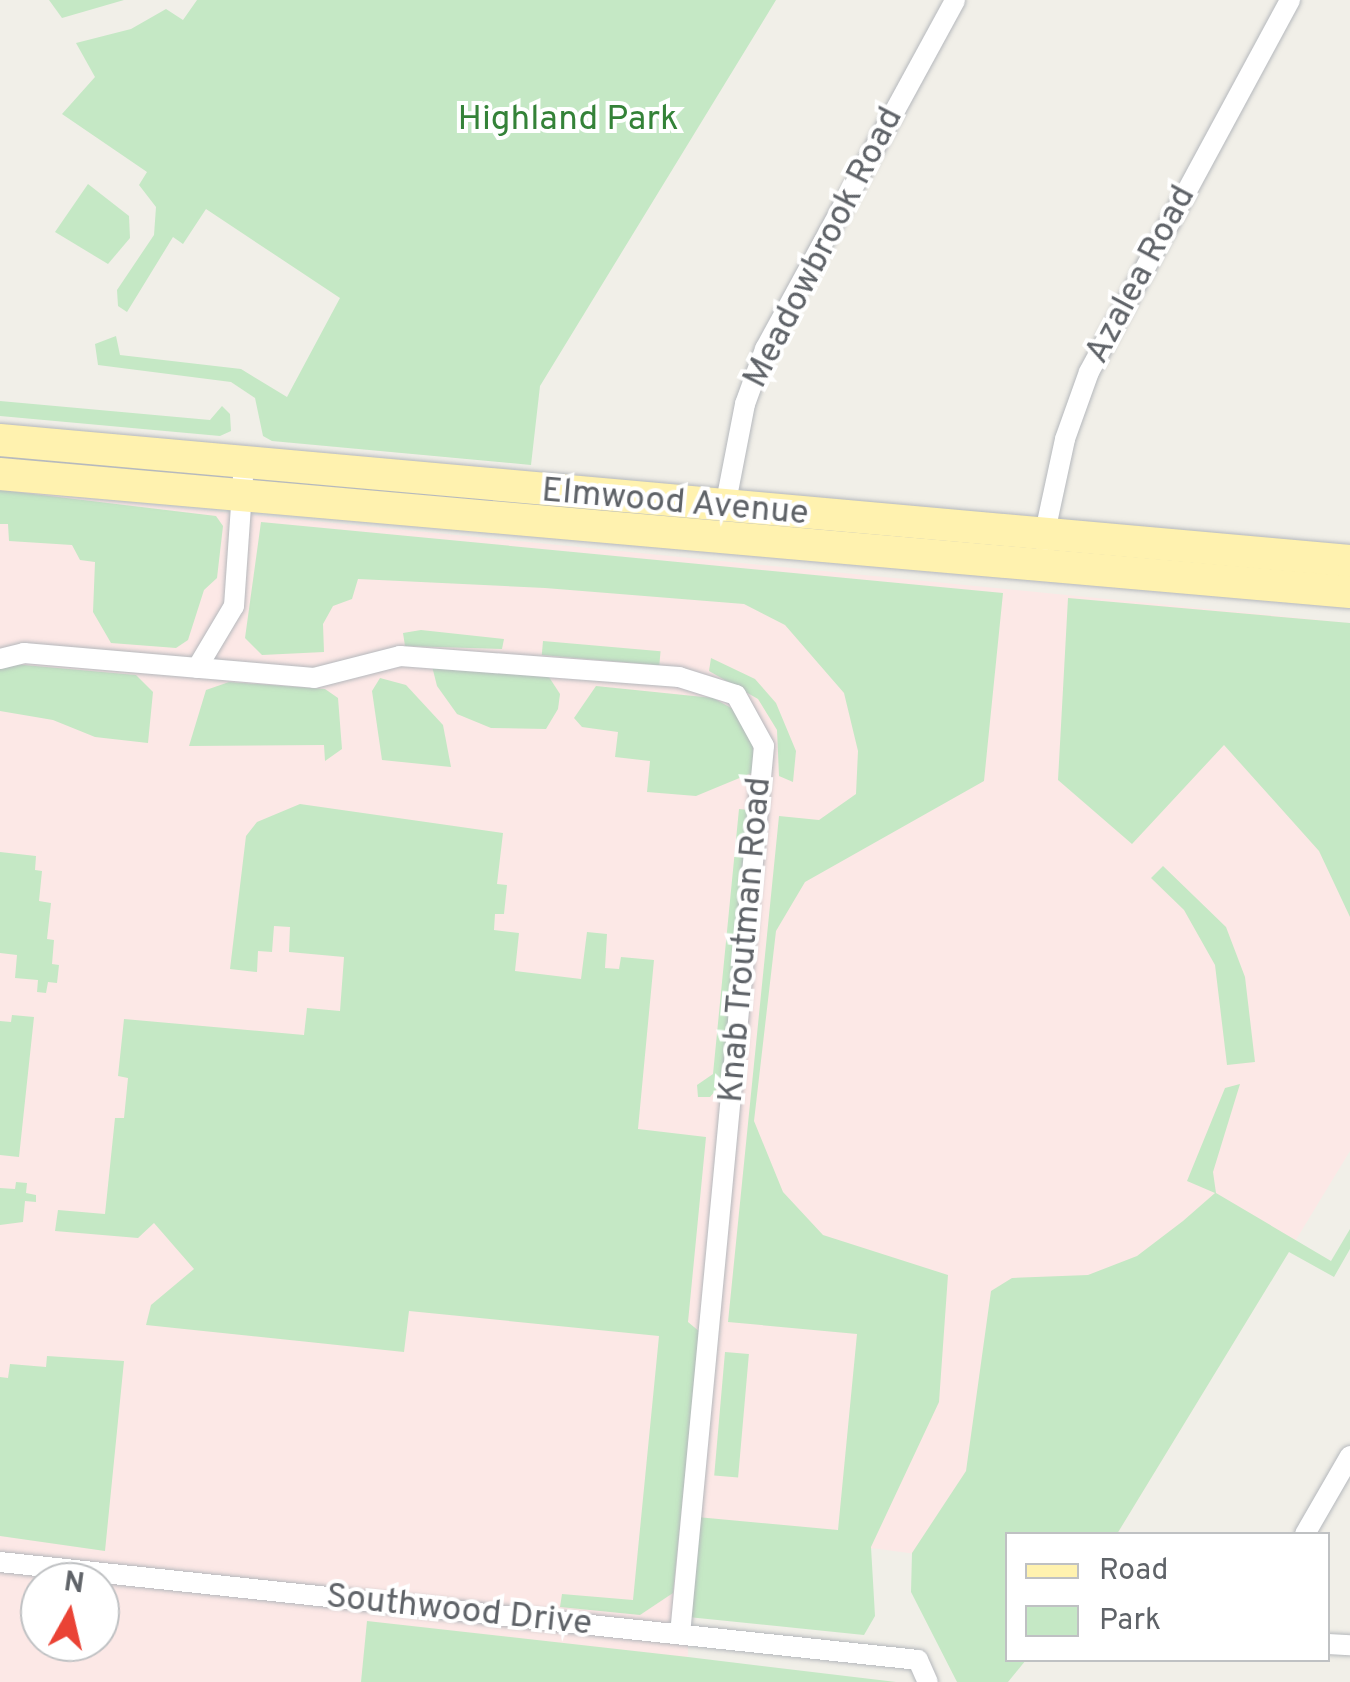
<!DOCTYPE html>
<html>
<head>
<meta charset="utf-8">
<style>
  body { margin:0 }
  #map { position:relative; width:1350px; height:1682px; overflow:hidden; background:#f1efe8; font-family:Overpass,sans-serif }
  div>[style] { position:absolute }
  [style*='--x'] { left:calc(var(--x)*1px); top:calc(var(--y)*1px); width:calc(var(--w)*1px); rotate:calc(var(--a)*1deg) }
  .medical>* { inset:0; background:#fce8e6 }
  .green>* { inset:0; background:#c5e8c5; transform-origin:0 0 }
  .roads { filter:drop-shadow(0 0 2px #b5b8bc) drop-shadow(0 0 2px #b5b8bc) }
  .street>* { height:20px; margin:-10px; padding:0 10px; transform-origin:10px; border-radius:10px; background:#fff }
  .primary>* { height:32px; margin:-16px; padding:0 16px; transform-origin:16px; border-radius:16px; background:#fff2af }
  span { translate:-50% -50%; white-space:nowrap; text-align:center; line-height:1.15; -webkit-text-stroke:8px #fff; paint-order:stroke }
  .park-label { font-size:35px; color:#348238 }
  .street-label { font-size:35px; color:#5f6368 }
  .legend { position:absolute; left:1005px; top:1532px; width:325px; height:130px; box-sizing:border-box; background:#fff; border:2px solid #bfc1c3; margin:0; padding:12px 18px; list-style:none; font-size:30px; color:#5f6368 }
  .legend li { display:flex; align-items:center; gap:20px; height:50px }
  .legend b { width:50px; border:2px solid #bfc1c3 }
  .north { position:absolute; left:20px; top:1562px; width:100px; height:100px; box-sizing:border-box; background:#fff; border:2px solid #bfc1c3; border-radius:50%; rotate:8deg; font-size:28px; font-weight:700; line-height:40px; text-align:center; color:#5f6368 }
  .north::after { content:''; display:block; margin:auto; width:35px; height:45px; background:#ea4335; clip-path:polygon(50% 0,100% 100%,50% 72%,0 100%) }
</style>
</head>
<body>
<div id="map">
  <div class="medical">
    <div style="clip-path:polygon(evenodd,0 490px,1350px 623px,1350px 1151px,1117px 1534px,1008px 1534px,1007px 1566px,871px 1548px,688px 1617px,688px 1682px,361px 1676px,360px 1682px,0 1682px,0 490px,40px 1582px,100px 1582px,100px 1642px,40px 1642px,40px 1582px)"></div>
  </div>
  <div class="green">
    <div style="clip-path:polygon(49px 0,124px 0,62px 18px)"></div>
    <div style="clip-path:polygon(197px 0,776px 0,540px 386px,531px 465px,272px 441px,263px 436px,255px 398px,231px 382px,98px 365px,95px 344px,116px 336px,120px 355px,241px 369px,287px 397px,340px 298px,206px 209px,183px 244px,173px 237px,127px 312px,118px 306px,117px 290px,154px 235px,156px 207px,139px 185px,147px 172px,62px 114px,95px 77px,76px 43px,131px 29px,166px 9px,183px 20px)"></div>
    <div style="clip-path:polygon(88px 184px,129px 216px,130px 238px,108px 264px,55px 232px)"></div>
    <div style="clip-path:polygon(0 401px,210px 420px,222px 406px,230px 414px,231px 431px,220px 436px,0 416px)"></div>
    <div style="clip-path:polygon(0 490px,216px 516px,223px 526px,217px 578px,204px 590px,188px 640px,176px 648px,111px 643px,93px 612px,95px 562px,80px 560px,72px 545px,9px 541px,8px 524px,0 524px)"></div>
    <div style="clip-path:polygon(261px 522px,1003px 593px,984px 781px,805px 882px,776px 931px,754px 1121px,783px 1192px,823px 1235px,948px 1275px,939px 1402px,871px 1547px,875px 1616px,864px 1635px,688px 1617px,697px 1517px,838px 1530px,857px 1334px,728px 1322px,779px 816px,819px 820px,856px 794px,858px 751px,844px 693px,785px 625px,744px 604px,545px 588px,358px 579px,352px 599px,333px 606px,323px 624px,324px 652px,262px 655px,245px 638px)"></div>
    <div style="clip-path:polygon(1068px 598px,1350px 623px,1350px 917px,1319px 851px,1224px 745px,1132px 844px,1058px 780px)"></div>
    <div style="clip-path:polygon(421px 630px,504px 639px,502px 649px,405px 646px,403px 633px)"></div>
    <div style="left:543px;top:641px;width:118px;height:14px;rotate:5deg"></div>
    <div style="clip-path:polygon(711px 658px,755px 679px,776px 703px,796px 751px,793px 782px,779px 776px,777px 730px,758px 699px,709px 671px)"></div>
    <div style="clip-path:polygon(13px 664px,136px 675px,153px 692px,148px 743px,95px 737px,53px 720px,0 711px,0 666px)"></div>
    <div style="clip-path:polygon(432px 666px,549px 677px,560px 694px,558px 709px,546px 729px,491px 728px,457px 714px,437px 686px)"></div>
    <div style="clip-path:polygon(380px 678px,406px 685px,443px 725px,451px 767px,382px 760px,372px 691px)"></div>
    <div style="clip-path:polygon(229px 682px,325px 689px,338px 698px,342px 749px,325px 761px,324px 745px,189px 746px,206px 690px)"></div>
    <div style="clip-path:polygon(596px 686px,713px 698px,735px 710px,753px 741px,754px 772px,696px 796px,647px 792px,650px 761px,615px 757px,618px 732px,582px 727px,574px 718px)"></div>
    <div style="clip-path:polygon(300px 804px,503px 833px,497px 884px,507px 885px,504px 914px,495px 914px,494px 930px,519px 933px,515px 971px,581px 979px,587px 932px,607px 934px,605px 968px,619px 969px,621px 957px,654px 960px,638px 1129px,706px 1137px,688px 1322px,700px 1332px,673px 1593px,640px 1615px,560px 1607px,562px 1594px,633px 1600px,659px 1336px,409px 1311px,404px 1352px,146px 1325px,151px 1305px,194px 1269px,154px 1223px,138px 1238px,55px 1231px,58px 1210px,105px 1214px,115px 1118px,124px 1118px,128px 1078px,118px 1076px,124px 1019px,304px 1035px,307px 1008px,340px 1011px,344px 957px,289px 952px,290px 927px,274px 926px,272px 952px,258px 951px,257px 972px,230px 969px,246px 836px,257px 822px)"></div>
    <div style="clip-path:polygon(739px 809px,749px 810px,722px 1083px,710px 1097px,698px 1097px,697px 1085px,713px 1074px)"></div>
    <div style="clip-path:polygon(0 852px,36px 856px,35px 870px,42px 871px,39px 901px,51px 903px,47px 939px,54px 940px,52px 964px,59px 965px,57px 983px,48px 982px,46px 993px,37px 992px,38px 980px,15px 978px,17px 955px,0 953px)"></div>
    <div style="clip-path:polygon(1163px 866px,1226px 927px,1245px 977px,1255px 1062px,1227px 1065px,1215px 965px,1184px 910px,1151px 878px)"></div>
    <div style="clip-path:polygon(12px 1015px,34px 1017px,19px 1157px,0 1155px,0 1021px,11px 1022px)"></div>
    <div style="clip-path:polygon(1240px 1084px,1213px 1172px,1216px 1193px,1331px 1261px,1350px 1229px,1350px 1249px,1334px 1277px,1289px 1252px,1117px 1534px,1008px 1534px,1008px 1660px,1026px 1660px,1008px 1682px,957px 1682px,911px 1592px,912px 1553px,966px 1471px,991px 1291px,1012px 1278px,1088px 1275px,1137px 1256px,1183px 1221px,1215px 1193px,1187px 1181px,1225px 1088px)"></div>
    <div style="clip-path:polygon(16px 1182px,27px 1183px,26px 1193px,36px 1195px,36px 1202px,25px 1201px,23px 1222px,0 1225px,0 1188px,15px 1189px)"></div>
    <div style="left:725px;top:1352px;width:24px;height:124px;rotate:5deg"></div>
    <div style="clip-path:polygon(47px 1356px,124px 1361px,105px 1551px,0 1536px,0 1377px,8px 1378px,10px 1364px,46px 1367px)"></div>
    <div style="clip-path:polygon(367px 1621px,688px 1657px,896px 1682px,361px 1682px)"></div>
  </div>
  <div class="roads">
    <div class="street">
      <div style="--x:725;--y:507;--w:105;--a:-79"></div>
      <div style="--x:745;--y:404;--w:59;--a:-70"></div>
      <div style="--x:765;--y:349;--w:397;--a:-61.4"></div>
      <div style="--x:1043;--y:541;--w:104;--a:-77.8"></div>
      <div style="--x:1065;--y:439;--w:71;--a:-70.3"></div>
      <div style="--x:1089;--y:372;--w:423;--a:-61.6"></div>
      <div style="--x:0;--y:659;--w:25;--a:-14"></div>
      <div style="--x:24;--y:653;--w:291;--a:4.9"></div>
      <div style="--x:314;--y:678;--w:89;--a:-14.3"></div>
      <div style="--x:400;--y:656;--w:280;--a:4.3"></div>
      <div style="--x:679;--y:677;--w:60;--a:17.5"></div>
      <div style="--x:736;--y:695;--w:58;--a:61.2"></div>
      <div style="--x:764;--y:746;--w:892;--a:95.4"></div>
      <div style="--x:197;--y:668;--w:72;--a:-59.2"></div>
      <div style="--x:234;--y:606;--w:142;--a:-86"></div>
      <div style="--x:1305;--y:1534;--w:90;--a:-60"></div>
      <div style="--x:0;--y:1562;--w:923;--a:6.09"></div>
      <div style="--x:918;--y:1660;--w:24;--a:66"></div>
      <div style="--x:1328;--y:1644;--w:22;--a:3"></div>
    </div>
    <div class="primary">
      <div style="--x:0;--y:440;--w:1355;--a:5.12"></div>
      <div style="--x:0;--y:474;--w:1355;--a:5"></div>
    </div>
  </div>
  <div class="park-label">
    <span style="left:568px;top:120px">Highland Park</span>
  </div>
  <div class="street-label">
    <span style="left:824px;top:248px;rotate:-63deg">Meadowbrook Road</span>
    <span style="left:1141px;top:275px;rotate:-62deg">Azalea Road</span>
    <span style="left:675px;top:503px;rotate:5deg">Elmwood Avenue</span>
    <span style="left:746px;top:940px;rotate:-85deg">Knab Troutman Road</span>
    <span style="left:459px;top:1611px;rotate:6deg">Southwood Drive</span>
  </div>
  <ul class="legend">
  <li><b style="height:12px;background:#fff2af"></b>Road</li>
  <li><b style="height:28px;background:#c5e8c5"></b>Park</li>
  </ul>
  <div class="north">N</div>
</div>
</body>
</html>
